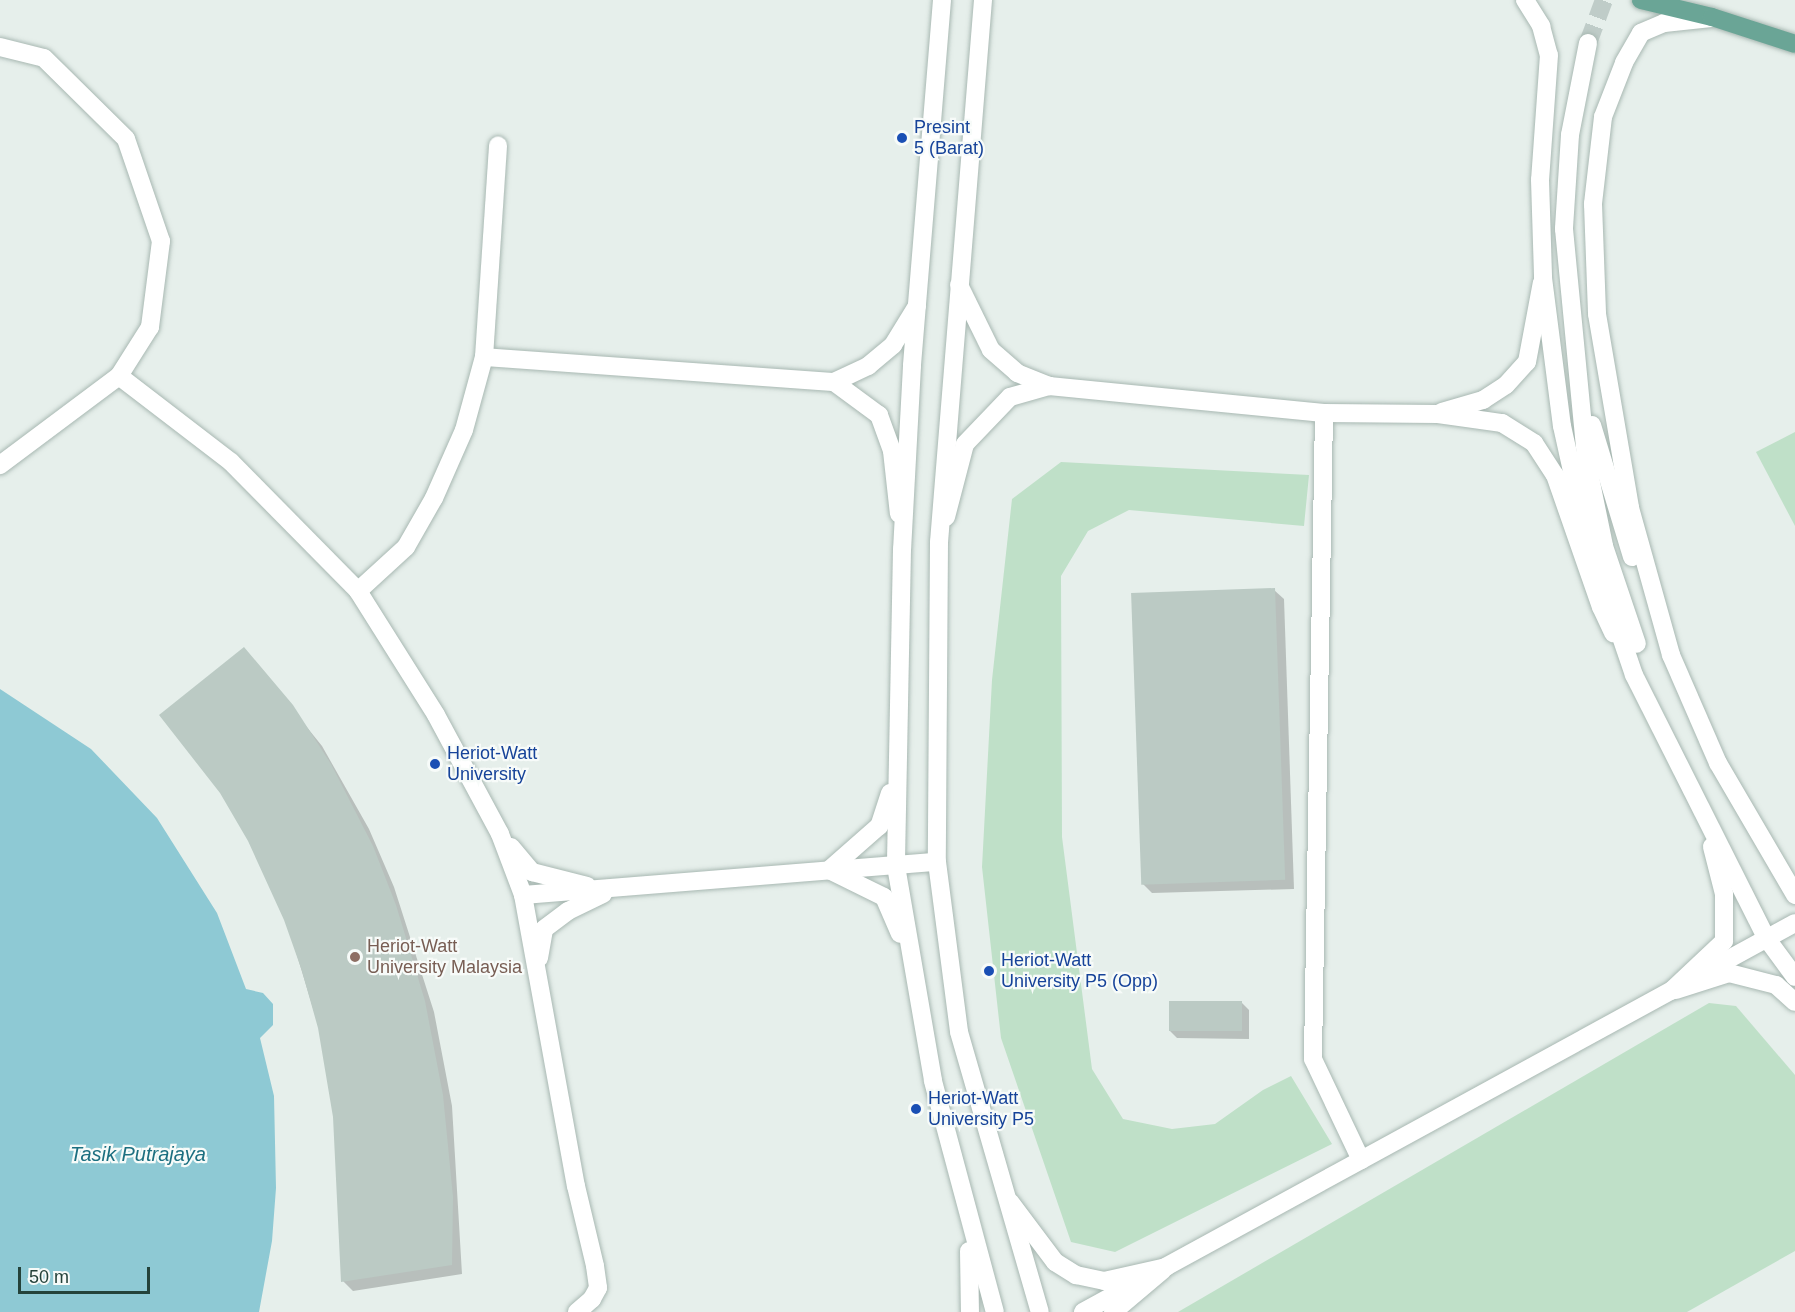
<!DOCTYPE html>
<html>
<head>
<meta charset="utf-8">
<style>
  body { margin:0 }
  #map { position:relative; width:1795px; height:1312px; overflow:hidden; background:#e6efeb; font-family:Arial,sans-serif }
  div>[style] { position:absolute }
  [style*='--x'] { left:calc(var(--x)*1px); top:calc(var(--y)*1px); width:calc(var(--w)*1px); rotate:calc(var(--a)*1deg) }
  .green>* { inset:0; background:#bfe0c8 }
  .water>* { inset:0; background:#8ec9d4 }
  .shadow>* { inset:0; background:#0003 }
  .building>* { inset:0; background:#bbcac4; transform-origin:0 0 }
  .secondary-tunnel>* { height:18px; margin-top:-9px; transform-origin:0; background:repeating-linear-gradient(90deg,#bfccc8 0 18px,transparent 0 27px) }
  .roads { filter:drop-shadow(0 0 2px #a8b8b2) drop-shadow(0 0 2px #a8b8b2) }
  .street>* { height:18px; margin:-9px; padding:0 9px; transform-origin:9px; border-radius:9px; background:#fff }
  .secondary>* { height:18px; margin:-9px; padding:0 9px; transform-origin:9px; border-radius:9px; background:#fff }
  .primary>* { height:18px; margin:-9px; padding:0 9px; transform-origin:9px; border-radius:9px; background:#6aa596 }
  .dots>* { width:16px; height:16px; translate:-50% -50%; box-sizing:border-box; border:3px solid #f7fbf9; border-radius:50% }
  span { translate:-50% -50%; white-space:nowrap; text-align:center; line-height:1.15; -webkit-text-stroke:4.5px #f7fbf9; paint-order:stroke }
  .transit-label { font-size:18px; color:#164399 }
  .left { translate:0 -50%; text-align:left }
  .education-label { font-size:18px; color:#785e54 }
  .water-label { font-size:20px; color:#1c6f80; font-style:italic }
  .scale { position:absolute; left:18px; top:1267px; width:132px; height:27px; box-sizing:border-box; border:3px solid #24423a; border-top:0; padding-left:8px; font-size:18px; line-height:21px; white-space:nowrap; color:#24423a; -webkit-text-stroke:4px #f7fbf9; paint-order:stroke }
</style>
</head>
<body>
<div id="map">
  <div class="green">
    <div style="clip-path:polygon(1795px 432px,1795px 526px,1756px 452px)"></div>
    <div style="clip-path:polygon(1061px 462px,1309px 475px,1304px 526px,1129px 510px,1088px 531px,1061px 576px,1062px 837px,1092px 1069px,1123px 1119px,1172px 1129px,1215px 1124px,1263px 1090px,1291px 1076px,1332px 1144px,1115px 1252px,1071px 1242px,1001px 1038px,982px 867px,992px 680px,1012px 499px)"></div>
    <div style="clip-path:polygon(1709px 1003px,1736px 1006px,1795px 1075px,1795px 1251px,1687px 1312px,1178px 1312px)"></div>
  </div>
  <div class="water">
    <div style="clip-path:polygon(0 689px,91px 749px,157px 818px,217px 913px,246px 989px,263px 993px,273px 1004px,273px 1025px,260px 1038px,274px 1096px,276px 1188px,272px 1241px,259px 1312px,0 1312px)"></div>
  </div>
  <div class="shadow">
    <div style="clip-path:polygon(1274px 590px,1284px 599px,1294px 889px,1152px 893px,1142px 883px)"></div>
    <div style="clip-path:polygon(244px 649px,322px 746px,369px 829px,394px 887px,434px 1012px,452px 1106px,462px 1274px,353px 1291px,343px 1281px,334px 1117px,319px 1028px,286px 919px)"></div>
    <div style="clip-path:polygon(1242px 1003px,1249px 1010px,1249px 1039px,1177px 1038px,1170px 1031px)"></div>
  </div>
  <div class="building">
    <div style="left:1275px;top:588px;width:292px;height:144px;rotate:88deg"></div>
    <div style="clip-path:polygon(244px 647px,293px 705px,331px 764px,373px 846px,396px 905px,425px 1001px,443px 1095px,453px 1197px,452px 1265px,341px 1282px,333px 1117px,318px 1028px,302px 971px,284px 920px,248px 841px,220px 793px,159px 715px)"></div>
    <div style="left:1169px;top:1001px;width:73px;height:30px"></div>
  </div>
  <div class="secondary-tunnel">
    <div style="--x:1588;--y:43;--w:46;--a:-69.6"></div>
  </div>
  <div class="roads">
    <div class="street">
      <div style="--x:0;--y:47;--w:45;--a:14"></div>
      <div style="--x:44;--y:58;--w:115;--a:44.6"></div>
      <div style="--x:126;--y:139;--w:108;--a:71.1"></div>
      <div style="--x:161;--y:241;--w:87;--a:97.3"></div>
      <div style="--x:150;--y:327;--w:58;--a:122.3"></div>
      <div style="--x:119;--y:376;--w:149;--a:143.2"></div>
      <div style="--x:959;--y:285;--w:72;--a:63.8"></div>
      <div style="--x:991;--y:350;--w:35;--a:41"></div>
      <div style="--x:1017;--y:373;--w:35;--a:22"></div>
      <div style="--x:1049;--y:386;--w:276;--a:5.6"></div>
      <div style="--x:1324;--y:413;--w:114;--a:0.5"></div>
      <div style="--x:1438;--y:414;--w:65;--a:8"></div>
      <div style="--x:1502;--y:423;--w:38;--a:32"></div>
      <div style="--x:1534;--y:443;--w:38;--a:57"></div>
      <div style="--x:1555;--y:475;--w:140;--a:70.8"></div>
      <div style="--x:1601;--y:607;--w:29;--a:65"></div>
      <div style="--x:484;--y:357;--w:351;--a:4.1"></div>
      <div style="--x:834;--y:382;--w:56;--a:36.3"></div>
      <div style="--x:879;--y:415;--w:38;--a:70"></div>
      <div style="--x:892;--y:451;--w:63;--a:83.7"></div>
      <div style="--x:119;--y:376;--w:141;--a:37.5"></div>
      <div style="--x:231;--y:462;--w:181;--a:45.4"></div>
      <div style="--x:358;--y:591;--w:146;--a:57.8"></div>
      <div style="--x:436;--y:715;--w:135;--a:61.7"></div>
      <div style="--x:500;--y:834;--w:65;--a:69.3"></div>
      <div style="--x:523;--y:895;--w:296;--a:79.7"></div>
      <div style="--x:576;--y:1186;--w:82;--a:76.6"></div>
      <div style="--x:595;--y:1266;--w:22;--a:82"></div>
      <div style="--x:598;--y:1288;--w:13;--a:119"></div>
      <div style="--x:592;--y:1299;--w:20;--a:139"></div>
      <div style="--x:834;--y:382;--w:38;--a:-25"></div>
      <div style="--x:868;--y:366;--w:33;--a:-40"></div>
      <div style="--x:893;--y:345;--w:46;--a:-58.4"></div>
      <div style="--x:1442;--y:412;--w:43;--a:-16.3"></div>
      <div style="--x:1483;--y:400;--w:27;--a:-33"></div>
      <div style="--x:1506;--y:385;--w:31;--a:-48"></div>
      <div style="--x:1527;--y:362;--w:81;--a:-79.4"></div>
      <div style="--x:1324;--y:413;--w:646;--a:90.98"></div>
      <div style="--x:1313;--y:1059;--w:112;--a:64.6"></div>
      <div style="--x:946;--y:517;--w:75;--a:-75.4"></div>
      <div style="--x:965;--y:444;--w:65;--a:-46.2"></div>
      <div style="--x:1010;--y:397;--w:41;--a:-15.8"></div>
      <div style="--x:358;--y:591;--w:65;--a:-42.5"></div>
      <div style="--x:406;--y:547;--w:56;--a:-60.3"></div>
      <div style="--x:434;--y:498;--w:74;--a:-66.2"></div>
      <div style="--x:464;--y:430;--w:76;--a:-74.7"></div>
      <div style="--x:484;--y:357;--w:212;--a:-86.2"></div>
      <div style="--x:511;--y:847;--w:33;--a:50"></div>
      <div style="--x:532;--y:872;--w:57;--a:14.3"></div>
      <div style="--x:523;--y:895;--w:415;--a:-4.6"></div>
      <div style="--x:539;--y:958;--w:29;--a:-80"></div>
      <div style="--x:544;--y:929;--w:30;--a:-37"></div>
      <div style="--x:568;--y:911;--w:39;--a:-26"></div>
      <div style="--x:1083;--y:1312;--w:811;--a:-28.65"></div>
    </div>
    <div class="secondary">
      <div style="--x:942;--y:0;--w:367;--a:94.7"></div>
      <div style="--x:912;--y:366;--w:183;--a:93.1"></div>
      <div style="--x:902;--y:549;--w:317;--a:91.1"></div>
      <div style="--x:896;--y:866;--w:218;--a:80.2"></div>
      <div style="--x:933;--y:1081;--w:239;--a:75"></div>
      <div style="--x:983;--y:0;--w:544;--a:94.64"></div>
      <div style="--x:939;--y:542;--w:320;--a:90.4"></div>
      <div style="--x:937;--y:862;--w:171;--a:82.6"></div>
      <div style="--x:959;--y:1032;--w:291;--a:73.9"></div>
      <div style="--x:1525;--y:0;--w:31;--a:58"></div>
      <div style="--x:1541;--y:26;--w:30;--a:75"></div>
      <div style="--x:1549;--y:55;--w:125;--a:94.1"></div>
      <div style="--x:1540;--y:180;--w:98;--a:88.2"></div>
      <div style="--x:1543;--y:278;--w:149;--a:82.7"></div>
      <div style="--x:1562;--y:426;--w:111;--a:77.5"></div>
      <div style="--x:1586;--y:534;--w:149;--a:71.2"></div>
      <div style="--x:1634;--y:675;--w:296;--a:63.3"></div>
      <div style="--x:1767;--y:939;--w:47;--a:53.6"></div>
      <div style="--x:1711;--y:18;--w:47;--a:173.9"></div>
      <div style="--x:1664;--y:23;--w:25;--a:157"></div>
      <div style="--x:1641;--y:33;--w:34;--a:120"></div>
      <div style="--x:1624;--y:63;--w:58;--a:111.3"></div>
      <div style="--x:1603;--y:117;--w:88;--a:96.6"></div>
      <div style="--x:1593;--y:204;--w:110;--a:87.9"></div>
      <div style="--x:1597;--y:314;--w:197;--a:80.3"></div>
      <div style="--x:1630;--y:508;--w:153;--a:74.4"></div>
      <div style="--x:1671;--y:655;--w:118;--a:66.5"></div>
      <div style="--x:1718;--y:763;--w:153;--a:59.7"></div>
      <div style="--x:1588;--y:43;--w:94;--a:101.1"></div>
      <div style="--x:1570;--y:135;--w:94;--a:93.7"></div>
      <div style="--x:1564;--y:229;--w:230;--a:84.5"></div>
      <div style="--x:1586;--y:458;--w:90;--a:78.4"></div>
      <div style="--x:1604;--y:546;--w:103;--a:71.4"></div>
      <div style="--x:1592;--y:425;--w:138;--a:73.1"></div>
      <div style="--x:890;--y:793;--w:35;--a:108"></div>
      <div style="--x:879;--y:826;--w:67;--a:138.7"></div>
      <div style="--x:829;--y:870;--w:61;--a:26.1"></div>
      <div style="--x:884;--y:897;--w:40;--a:66.6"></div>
      <div style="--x:1676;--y:990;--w:56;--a:-17.8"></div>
      <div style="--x:1729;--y:973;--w:49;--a:14.3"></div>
      <div style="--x:1776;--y:985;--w:25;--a:42"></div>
      <div style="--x:1671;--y:991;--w:73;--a:-43.3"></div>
      <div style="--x:1724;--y:941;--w:47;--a:-90"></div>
      <div style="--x:1724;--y:894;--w:49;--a:-104.3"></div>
      <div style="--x:1010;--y:1202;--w:75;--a:53.1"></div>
      <div style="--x:1055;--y:1262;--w:25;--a:32"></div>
      <div style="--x:1076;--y:1275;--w:29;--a:12"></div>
      <div style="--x:1104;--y:1281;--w:64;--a:-12.7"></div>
      <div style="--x:969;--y:1251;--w:61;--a:89.1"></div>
      <div style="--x:1113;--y:1312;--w:65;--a:-40"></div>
    </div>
    <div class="primary">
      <div style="--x:1641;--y:0;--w:73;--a:13.5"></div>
      <div style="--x:1712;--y:17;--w:87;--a:18"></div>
    </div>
  </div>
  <div class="dots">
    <div style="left:902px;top:138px;background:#1a4fb4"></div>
    <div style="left:435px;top:764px;background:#1a4fb4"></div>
    <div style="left:355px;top:957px;background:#8d6e63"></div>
    <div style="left:989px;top:971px;background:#1a4fb4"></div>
    <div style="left:916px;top:1109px;background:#1a4fb4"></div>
  </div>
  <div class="transit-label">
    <span class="left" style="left:914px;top:138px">Presint<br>5 (Barat)</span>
    <span class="left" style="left:447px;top:764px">Heriot-Watt<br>University</span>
    <span class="left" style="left:1001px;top:971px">Heriot-Watt<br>University P5 (Opp)</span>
    <span class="left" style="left:928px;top:1109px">Heriot-Watt<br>University P5</span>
  </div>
  <div class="education-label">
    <span class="left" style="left:367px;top:957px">Heriot-Watt<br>University Malaysia</span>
  </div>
  <div class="water-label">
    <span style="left:138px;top:1154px">Tasik Putrajaya</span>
  </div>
  <div class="scale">50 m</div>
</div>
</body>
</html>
